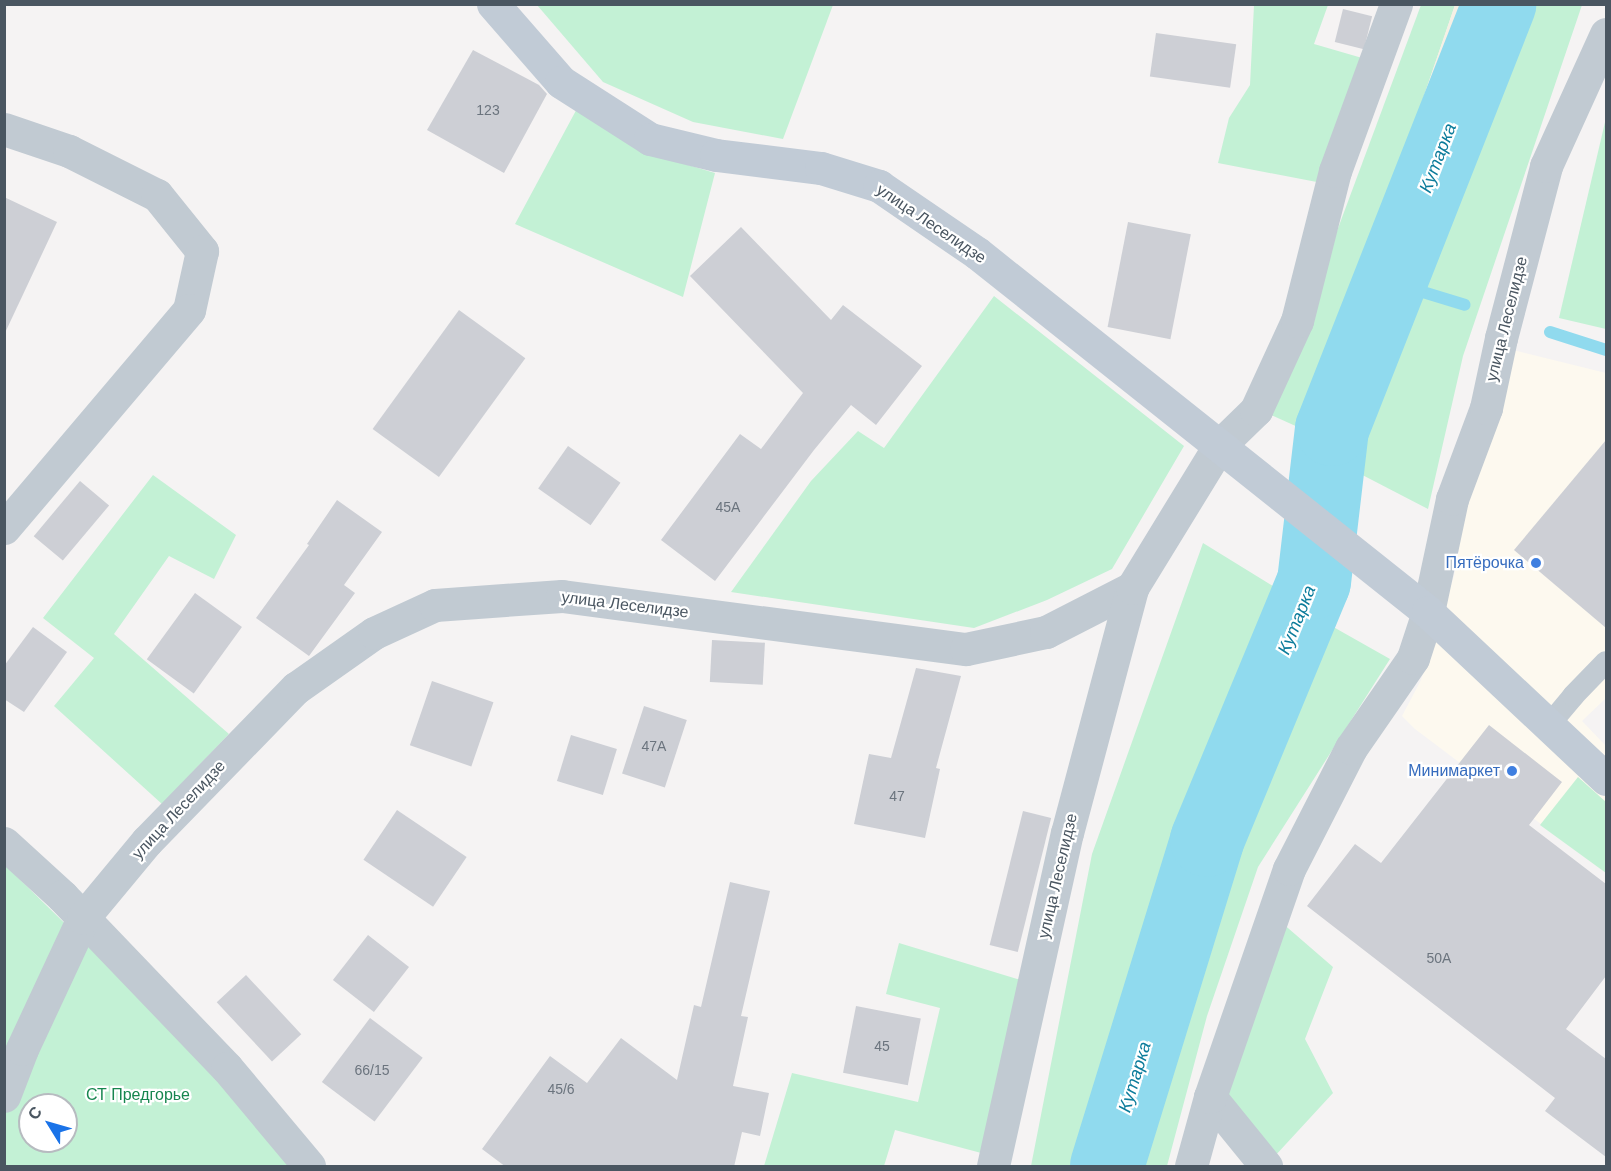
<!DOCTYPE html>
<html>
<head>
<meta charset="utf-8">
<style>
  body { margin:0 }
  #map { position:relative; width:1611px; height:1171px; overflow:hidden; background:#f5f3f3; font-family:Arial,sans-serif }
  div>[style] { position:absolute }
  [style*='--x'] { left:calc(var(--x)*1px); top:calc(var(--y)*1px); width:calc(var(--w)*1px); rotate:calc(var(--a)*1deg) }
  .commercial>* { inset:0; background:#fdf9ef }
  .green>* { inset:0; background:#c3f1d5 }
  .sand>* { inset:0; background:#f5f0e5 }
  .stream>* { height:12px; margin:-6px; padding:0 6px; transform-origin:6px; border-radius:6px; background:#90daee }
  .river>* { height:74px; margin:-37px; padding:0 37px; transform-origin:37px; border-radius:37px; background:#90daee }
  .building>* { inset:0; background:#cdcfd5; transform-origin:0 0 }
  .lane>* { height:22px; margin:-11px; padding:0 11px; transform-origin:11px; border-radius:11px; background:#c1cad2 }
  .street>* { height:33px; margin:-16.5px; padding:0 16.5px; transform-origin:16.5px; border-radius:16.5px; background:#c1cad2 }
  .secondary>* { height:33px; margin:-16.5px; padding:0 16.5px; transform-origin:16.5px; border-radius:16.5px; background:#c1cbd6 }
  .dots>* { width:16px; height:16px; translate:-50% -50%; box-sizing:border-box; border:3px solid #fff; border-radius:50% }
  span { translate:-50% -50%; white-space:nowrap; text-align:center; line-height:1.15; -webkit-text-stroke:4.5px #fff; paint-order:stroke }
  .number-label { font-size:14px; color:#6b747e }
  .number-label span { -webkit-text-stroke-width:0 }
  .street-label { font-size:16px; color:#4a5661 }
  .shop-label { font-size:16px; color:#366cbe }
  .right { translate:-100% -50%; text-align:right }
  .park-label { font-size:16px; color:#17864f }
  .water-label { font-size:18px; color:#0c7c9b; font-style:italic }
  .frame { position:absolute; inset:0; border:6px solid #4a5661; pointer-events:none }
  .north { position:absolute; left:18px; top:1093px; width:60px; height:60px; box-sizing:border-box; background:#fff; border:2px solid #b7bbc0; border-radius:50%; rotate:307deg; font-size:16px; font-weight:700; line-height:24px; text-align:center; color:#4a5661 }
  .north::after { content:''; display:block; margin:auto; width:21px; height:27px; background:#1a73e8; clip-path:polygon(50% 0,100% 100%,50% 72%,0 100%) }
</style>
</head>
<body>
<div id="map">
  <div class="commercial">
    <div style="clip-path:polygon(1509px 349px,1606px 373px,1606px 698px,1582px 721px,1606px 746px,1606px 873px,1415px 729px,1402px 716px,1421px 680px,1454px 576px,1472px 474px)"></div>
  </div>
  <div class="green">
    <div style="clip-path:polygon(537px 5px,833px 5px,783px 139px,693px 122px,603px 82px)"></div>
    <div style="clip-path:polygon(1254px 5px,1328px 5px,1314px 44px,1369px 60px,1322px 183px,1218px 163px,1229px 118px,1250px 85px)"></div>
    <div style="clip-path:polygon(1421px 5px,1455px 5px,1309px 432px,1269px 414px)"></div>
    <div style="clip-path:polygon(1522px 5px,1582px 5px,1463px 356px,1428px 509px,1345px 466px,1358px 419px)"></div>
    <div style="clip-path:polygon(580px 103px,658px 156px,715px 173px,683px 297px,515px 224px)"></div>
    <div style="clip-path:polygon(1606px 118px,1606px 329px,1559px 318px)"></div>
    <div style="clip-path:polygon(994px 296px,1184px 446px,1112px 569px,1047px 600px,974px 628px,731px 592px,811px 481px,858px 431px,884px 448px)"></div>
    <div style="clip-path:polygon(153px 475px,236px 535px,214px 579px,169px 556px,114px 634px,229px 734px,162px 804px,54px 706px,94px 658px,43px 618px)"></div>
    <div style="clip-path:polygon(1203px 543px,1281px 591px,1230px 698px,1082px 1137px,1081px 1166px,1031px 1166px,1092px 854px)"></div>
    <div style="clip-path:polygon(1321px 620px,1390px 659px,1258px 867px,1207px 1016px,1167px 1166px,1121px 1166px,1222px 857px)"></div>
    <div style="clip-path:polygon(1578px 777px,1606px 802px,1606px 873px,1540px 825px)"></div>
    <div style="clip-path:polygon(evenodd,4px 864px,218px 1073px,297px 1166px,5px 1166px,4px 864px,30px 1105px,66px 1105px,66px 1141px,30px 1141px,30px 1105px)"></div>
    <div style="clip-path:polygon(1281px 922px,1333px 967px,1305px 1039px,1333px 1093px,1274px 1157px,1221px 1092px)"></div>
    <div style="clip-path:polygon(899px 943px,1024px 981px,985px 1154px,895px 1130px,884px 1166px,764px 1166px,792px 1073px,918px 1102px,940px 1008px,886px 994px)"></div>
  </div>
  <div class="sand">
    <div style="clip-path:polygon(1455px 5px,1522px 5px,1358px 419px,1321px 620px,1222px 857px,1121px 1166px,1081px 1166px,1082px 1137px,1230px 698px,1281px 591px,1309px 432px)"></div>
  </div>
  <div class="stream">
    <div style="--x:1390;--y:282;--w:78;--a:17"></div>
    <div style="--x:1550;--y:332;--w:59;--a:17.8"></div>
  </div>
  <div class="river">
    <div style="--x:1107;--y:1166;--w:341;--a:-72.9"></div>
    <div style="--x:1207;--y:840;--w:279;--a:-67.5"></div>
    <div style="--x:1314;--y:582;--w:154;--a:-83.3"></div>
    <div style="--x:1332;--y:429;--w:457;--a:-68.5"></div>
  </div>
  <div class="building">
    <div style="left:1343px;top:9px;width:30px;height:34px;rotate:14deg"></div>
    <div style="left:1156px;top:33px;width:81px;height:44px;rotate:8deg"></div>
    <div style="clip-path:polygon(473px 50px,539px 85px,547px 94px,504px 173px,427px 130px)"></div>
    <div style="clip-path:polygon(4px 197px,57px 222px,4px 335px)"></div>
    <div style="left:1128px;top:222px;width:64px;height:107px;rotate:11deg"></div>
    <div style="clip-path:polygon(741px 227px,831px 320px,843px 305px,922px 366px,876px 425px,851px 405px,814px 450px,715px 581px,661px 540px,740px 434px,761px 449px,803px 393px,690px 276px)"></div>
    <div style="left:459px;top:310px;width:82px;height:147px;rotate:36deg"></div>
    <div style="clip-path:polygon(1606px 440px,1606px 628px,1514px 550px)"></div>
    <div style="left:568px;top:446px;width:64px;height:52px;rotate:35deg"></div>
    <div style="left:80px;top:481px;width:38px;height:72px;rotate:40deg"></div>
    <div style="clip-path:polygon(337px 500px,382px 532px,344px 585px,355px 593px,309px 656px,256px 618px,309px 545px,307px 544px)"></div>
    <div style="left:195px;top:593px;width:58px;height:82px;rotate:36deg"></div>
    <div style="clip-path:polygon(33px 627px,67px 652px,24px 712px,4px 699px,4px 666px)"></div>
    <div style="left:712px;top:640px;width:53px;height:42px;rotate:3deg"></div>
    <div style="clip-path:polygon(916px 668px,961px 676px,936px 768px,940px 769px,925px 838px,854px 824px,869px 754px,891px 758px)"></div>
    <div style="left:432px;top:681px;width:65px;height:68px;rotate:19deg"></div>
    <div style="left:644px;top:706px;width:45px;height:71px;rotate:18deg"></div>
    <div style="clip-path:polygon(1489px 725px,1562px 782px,1529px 825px,1606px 884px,1606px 976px,1566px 1029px,1606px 1059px,1606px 1157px,1545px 1111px,1555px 1098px,1307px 906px,1355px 844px,1381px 863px)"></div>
    <div style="left:571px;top:735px;width:48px;height:48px;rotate:17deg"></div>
    <div style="left:397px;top:810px;width:84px;height:60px;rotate:34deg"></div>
    <div style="left:1023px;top:811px;width:29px;height:138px;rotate:14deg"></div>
    <div style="clip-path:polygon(730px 882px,770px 891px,741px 1016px,748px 1017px,733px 1086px,769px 1093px,760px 1136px,742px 1132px,734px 1167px,506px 1167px,482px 1149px,550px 1056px,587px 1083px,621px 1038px,677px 1080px,694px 1005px,701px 1007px)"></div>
    <div style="left:368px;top:935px;width:52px;height:57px;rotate:38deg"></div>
    <div style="left:246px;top:975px;width:81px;height:40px;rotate:47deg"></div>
    <div style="left:856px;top:1006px;width:66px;height:68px;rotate:11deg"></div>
    <div style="left:370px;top:1018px;width:66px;height:80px;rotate:37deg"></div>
  </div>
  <div class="lane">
    <div style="--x:1549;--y:725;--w:38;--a:-50"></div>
    <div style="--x:1573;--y:696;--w:47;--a:-45.9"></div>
  </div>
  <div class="street">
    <div style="--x:4;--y:129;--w:69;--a:18.7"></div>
    <div style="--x:69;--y:151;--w:98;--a:26.6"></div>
    <div style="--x:157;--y:195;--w:72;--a:51.2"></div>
    <div style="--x:202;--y:251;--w:60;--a:102.4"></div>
    <div style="--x:189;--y:310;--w:286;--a:130.3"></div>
    <div style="--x:4;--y:843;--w:79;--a:42.4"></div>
    <div style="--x:62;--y:896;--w:238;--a:46.2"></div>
    <div style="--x:227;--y:1068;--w:128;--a:50.1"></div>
    <div style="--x:4;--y:1096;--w:50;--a:-69"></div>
    <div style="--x:22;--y:1049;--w:145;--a:-65"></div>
    <div style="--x:83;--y:918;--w:100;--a:-50.3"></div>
    <div style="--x:147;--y:841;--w:214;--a:-45.8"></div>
    <div style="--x:296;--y:688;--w:95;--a:-35.2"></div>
    <div style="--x:374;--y:633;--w:67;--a:-24.7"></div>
    <div style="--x:435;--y:605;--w:127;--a:-4.1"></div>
    <div style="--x:562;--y:596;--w:407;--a:7.5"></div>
    <div style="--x:966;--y:649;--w:82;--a:-12"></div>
    <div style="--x:1046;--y:632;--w:97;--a:-27.1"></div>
    <div style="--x:1210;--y:1097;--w:89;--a:50.9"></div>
    <div style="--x:993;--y:1166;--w:341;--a:-77.5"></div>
    <div style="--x:1067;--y:833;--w:253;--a:-75.1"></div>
    <div style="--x:1132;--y:588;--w:167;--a:-58.5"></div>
    <div style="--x:1219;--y:446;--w:52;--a:-44.2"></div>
    <div style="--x:1256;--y:410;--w:98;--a:-65.3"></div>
    <div style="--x:1297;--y:321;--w:155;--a:-75.8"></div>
    <div style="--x:1335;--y:171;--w:178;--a:-69.9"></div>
    <div style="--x:1191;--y:1166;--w:72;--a:-74.6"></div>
    <div style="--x:1210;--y:1097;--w:241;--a:-70.9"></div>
    <div style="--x:1289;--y:869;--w:136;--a:-62.9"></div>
    <div style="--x:1351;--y:748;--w:109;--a:-55.4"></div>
    <div style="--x:1413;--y:658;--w:48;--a:-71.9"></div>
    <div style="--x:1428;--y:612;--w:116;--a:-78"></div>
    <div style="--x:1452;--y:499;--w:97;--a:-69.5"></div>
    <div style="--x:1486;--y:408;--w:72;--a:-77.9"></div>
    <div style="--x:1501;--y:338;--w:178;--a:-75.3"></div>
    <div style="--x:1546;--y:166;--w:145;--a:-65.6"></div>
  </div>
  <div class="secondary">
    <div style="--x:493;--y:4;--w:103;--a:48.9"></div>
    <div style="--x:561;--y:82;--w:106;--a:32.6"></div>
    <div style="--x:650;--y:139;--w:68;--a:13.6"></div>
    <div style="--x:716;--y:155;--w:106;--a:7.1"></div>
    <div style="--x:821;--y:168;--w:61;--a:17.2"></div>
    <div style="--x:879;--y:186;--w:119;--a:34.4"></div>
    <div style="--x:977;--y:253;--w:576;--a:38.52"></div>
    <div style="--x:1428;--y:612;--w:244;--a:43.2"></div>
  </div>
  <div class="dots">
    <div style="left:1536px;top:563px;background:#3f7fe0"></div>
    <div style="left:1512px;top:771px;background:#3f7fe0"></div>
  </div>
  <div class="number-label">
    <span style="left:488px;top:110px">123</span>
    <span style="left:728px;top:507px">45А</span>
    <span style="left:654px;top:746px">47А</span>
    <span style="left:897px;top:796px">47</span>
    <span style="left:1439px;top:958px">50А</span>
    <span style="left:882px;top:1046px">45</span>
    <span style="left:372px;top:1070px">66/15</span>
    <span style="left:561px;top:1089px">45/6</span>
  </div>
  <div class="street-label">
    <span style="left:931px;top:224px;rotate:34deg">улица Леселидзе</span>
    <span style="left:1507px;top:319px;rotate:-76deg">улица Леселидзе</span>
    <span style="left:625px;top:605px;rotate:7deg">улица Леселидзе</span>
    <span style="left:179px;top:810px;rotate:-47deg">улица Леселидзе</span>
    <span style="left:1058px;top:876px;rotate:-77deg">улица Леселидзе</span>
  </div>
  <div class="shop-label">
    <span class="right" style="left:1524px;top:563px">Пятёрочка</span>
    <span class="right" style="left:1500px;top:771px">Минимаркет</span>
  </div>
  <div class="park-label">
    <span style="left:138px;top:1095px">СТ Предгорье</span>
  </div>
  <div class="water-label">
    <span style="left:1438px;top:158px;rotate:-69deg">Кутарка</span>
    <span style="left:1297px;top:620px;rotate:-68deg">Кутарка</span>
    <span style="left:1135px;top:1077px;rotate:-73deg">Кутарка</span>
  </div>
  <div class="frame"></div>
  <div class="north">С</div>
</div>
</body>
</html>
